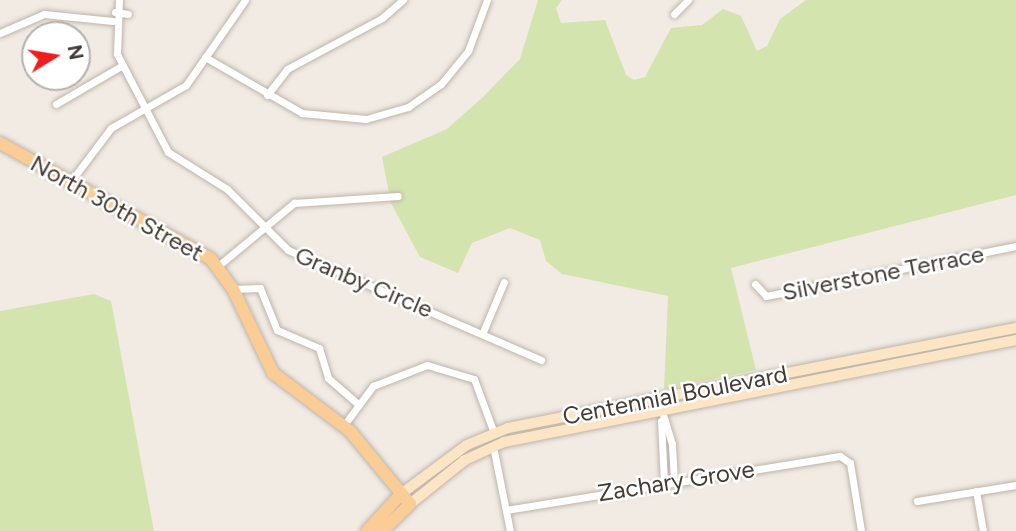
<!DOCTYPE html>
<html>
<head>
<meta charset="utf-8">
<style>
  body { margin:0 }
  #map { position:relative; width:1016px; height:531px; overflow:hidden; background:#f1ebe4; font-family:Figtree,sans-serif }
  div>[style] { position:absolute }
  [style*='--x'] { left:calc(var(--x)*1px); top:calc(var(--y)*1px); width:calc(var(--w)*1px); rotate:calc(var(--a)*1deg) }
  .green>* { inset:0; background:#d4e4ae }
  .roads { filter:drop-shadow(0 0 2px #bfb4aa) drop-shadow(0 0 2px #bfb4aa) }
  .street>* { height:7px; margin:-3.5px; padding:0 3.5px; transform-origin:3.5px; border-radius:3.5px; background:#fff }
  .secondary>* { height:10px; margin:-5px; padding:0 5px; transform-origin:5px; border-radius:5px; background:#fce5c4 }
  .primary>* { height:12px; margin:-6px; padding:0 6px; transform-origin:6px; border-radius:6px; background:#f9cd95 }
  span { translate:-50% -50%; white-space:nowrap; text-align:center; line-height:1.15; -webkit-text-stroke:5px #fff; paint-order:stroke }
  .street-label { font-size:24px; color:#433b34 }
  .north { position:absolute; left:21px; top:21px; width:70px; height:70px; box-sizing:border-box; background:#fff; border:2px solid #b4b1ae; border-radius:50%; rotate:79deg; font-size:19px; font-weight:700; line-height:28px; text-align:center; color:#433b34 }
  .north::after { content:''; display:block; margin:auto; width:24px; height:32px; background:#f01d1e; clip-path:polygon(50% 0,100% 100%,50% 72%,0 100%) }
</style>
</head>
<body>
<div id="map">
  <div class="green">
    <div style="clip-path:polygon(538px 0,562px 0,556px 8px,561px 23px,605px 20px,626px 75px,634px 80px,645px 77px,671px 28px,702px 25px,723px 9px,741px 16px,757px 51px,767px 46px,780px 19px,806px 0,1016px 0,1016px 195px,731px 268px,756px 370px,664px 389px,668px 296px,562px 274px,546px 261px,540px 240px,510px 228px,472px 243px,458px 273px,420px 257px,391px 203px,382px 157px,447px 129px,483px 97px,520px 59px)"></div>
    <div style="clip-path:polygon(94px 294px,111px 301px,154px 531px,0 531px,0 311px)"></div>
  </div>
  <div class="roads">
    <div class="street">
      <div style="--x:119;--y:0;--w:54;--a:92.1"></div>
      <div style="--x:117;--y:54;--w:110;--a:62.5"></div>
      <div style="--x:168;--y:152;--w:70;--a:32.1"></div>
      <div style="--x:227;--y:189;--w:86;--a:45"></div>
      <div style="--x:288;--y:250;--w:276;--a:23.5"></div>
      <div style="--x:115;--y:12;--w:13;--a:9"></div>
      <div style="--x:674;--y:14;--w:20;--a:-45"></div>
      <div style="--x:0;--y:33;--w:48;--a:-23.4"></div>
      <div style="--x:44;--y:14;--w:69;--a:5.8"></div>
      <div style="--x:205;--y:57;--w:112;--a:30"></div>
      <div style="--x:302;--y:113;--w:64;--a:5.4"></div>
      <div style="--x:366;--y:119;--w:44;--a:-15.9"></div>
      <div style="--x:408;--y:107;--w:40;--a:-34.9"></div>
      <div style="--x:441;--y:84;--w:43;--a:-50.7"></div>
      <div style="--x:468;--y:51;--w:54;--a:-69.6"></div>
      <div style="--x:267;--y:95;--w:33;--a:-52"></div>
      <div style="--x:287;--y:69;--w:108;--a:-28.2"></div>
      <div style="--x:382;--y:18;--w:28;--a:-41"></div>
      <div style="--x:56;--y:104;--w:75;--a:-30.3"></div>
      <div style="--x:71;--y:181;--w:66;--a:-53"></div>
      <div style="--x:111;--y:128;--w:86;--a:-29.8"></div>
      <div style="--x:186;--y:85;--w:103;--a:-55.2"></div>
      <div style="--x:218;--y:266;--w:99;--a:-39.7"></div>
      <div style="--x:294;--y:203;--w:104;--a:-3.9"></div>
      <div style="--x:755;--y:284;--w:16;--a:47"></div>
      <div style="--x:766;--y:296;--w:255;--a:-11.3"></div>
      <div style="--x:233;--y:289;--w:27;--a:-2"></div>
      <div style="--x:260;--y:288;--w:45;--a:68"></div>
      <div style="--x:277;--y:330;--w:46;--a:23.2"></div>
      <div style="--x:319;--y:348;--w:31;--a:73"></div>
      <div style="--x:328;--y:378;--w:40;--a:41"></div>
      <div style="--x:483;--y:332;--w:54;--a:-67.2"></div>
      <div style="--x:658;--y:398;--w:48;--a:73.1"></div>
      <div style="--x:672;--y:444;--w:36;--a:87"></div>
      <div style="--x:661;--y:421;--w:61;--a:87.2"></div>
      <div style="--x:344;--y:425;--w:49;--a:-53.4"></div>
      <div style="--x:373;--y:386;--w:58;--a:-21.3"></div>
      <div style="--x:427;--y:365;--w:49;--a:16.6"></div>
      <div style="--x:474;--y:379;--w:58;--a:69.7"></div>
      <div style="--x:493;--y:446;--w:87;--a:78.7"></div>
      <div style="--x:976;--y:491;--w:41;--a:80.1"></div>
      <div style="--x:917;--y:501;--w:100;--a:-9.2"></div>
      <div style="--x:506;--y:510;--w:338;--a:-9.2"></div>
      <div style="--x:840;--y:456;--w:12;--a:35"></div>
      <div style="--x:850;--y:463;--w:69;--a:80.8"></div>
    </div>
    <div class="secondary">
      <div style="--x:401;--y:494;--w:82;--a:-36.6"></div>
      <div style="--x:467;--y:445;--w:44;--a:-22.5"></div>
      <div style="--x:508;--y:428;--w:518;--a:-11.14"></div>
      <div style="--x:410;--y:504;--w:70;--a:-38.7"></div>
      <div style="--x:465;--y:460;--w:43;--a:-24.8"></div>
      <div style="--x:504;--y:442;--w:522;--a:-11.27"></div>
    </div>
    <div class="primary">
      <div style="--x:0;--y:143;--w:241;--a:28.8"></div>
      <div style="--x:211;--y:259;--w:37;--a:54"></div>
      <div style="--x:233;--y:289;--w:93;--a:64.5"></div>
      <div style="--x:273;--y:373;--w:96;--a:37"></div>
      <div style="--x:350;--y:431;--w:94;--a:50.6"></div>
      <div style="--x:410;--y:504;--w:39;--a:136"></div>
      <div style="--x:367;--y:531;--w:50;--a:-47.4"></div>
    </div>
  </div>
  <div class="street-label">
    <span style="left:117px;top:208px;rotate:29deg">North 30th Street</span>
    <span style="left:883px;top:273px;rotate:-11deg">Silverstone Terrace</span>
    <span style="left:364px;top:282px;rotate:23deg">Granby Circle</span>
    <span style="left:675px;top:395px;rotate:-11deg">Centennial Boulevard</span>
    <span style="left:676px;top:481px;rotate:-9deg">Zachary Grove</span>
  </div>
  <div class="north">N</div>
</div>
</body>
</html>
